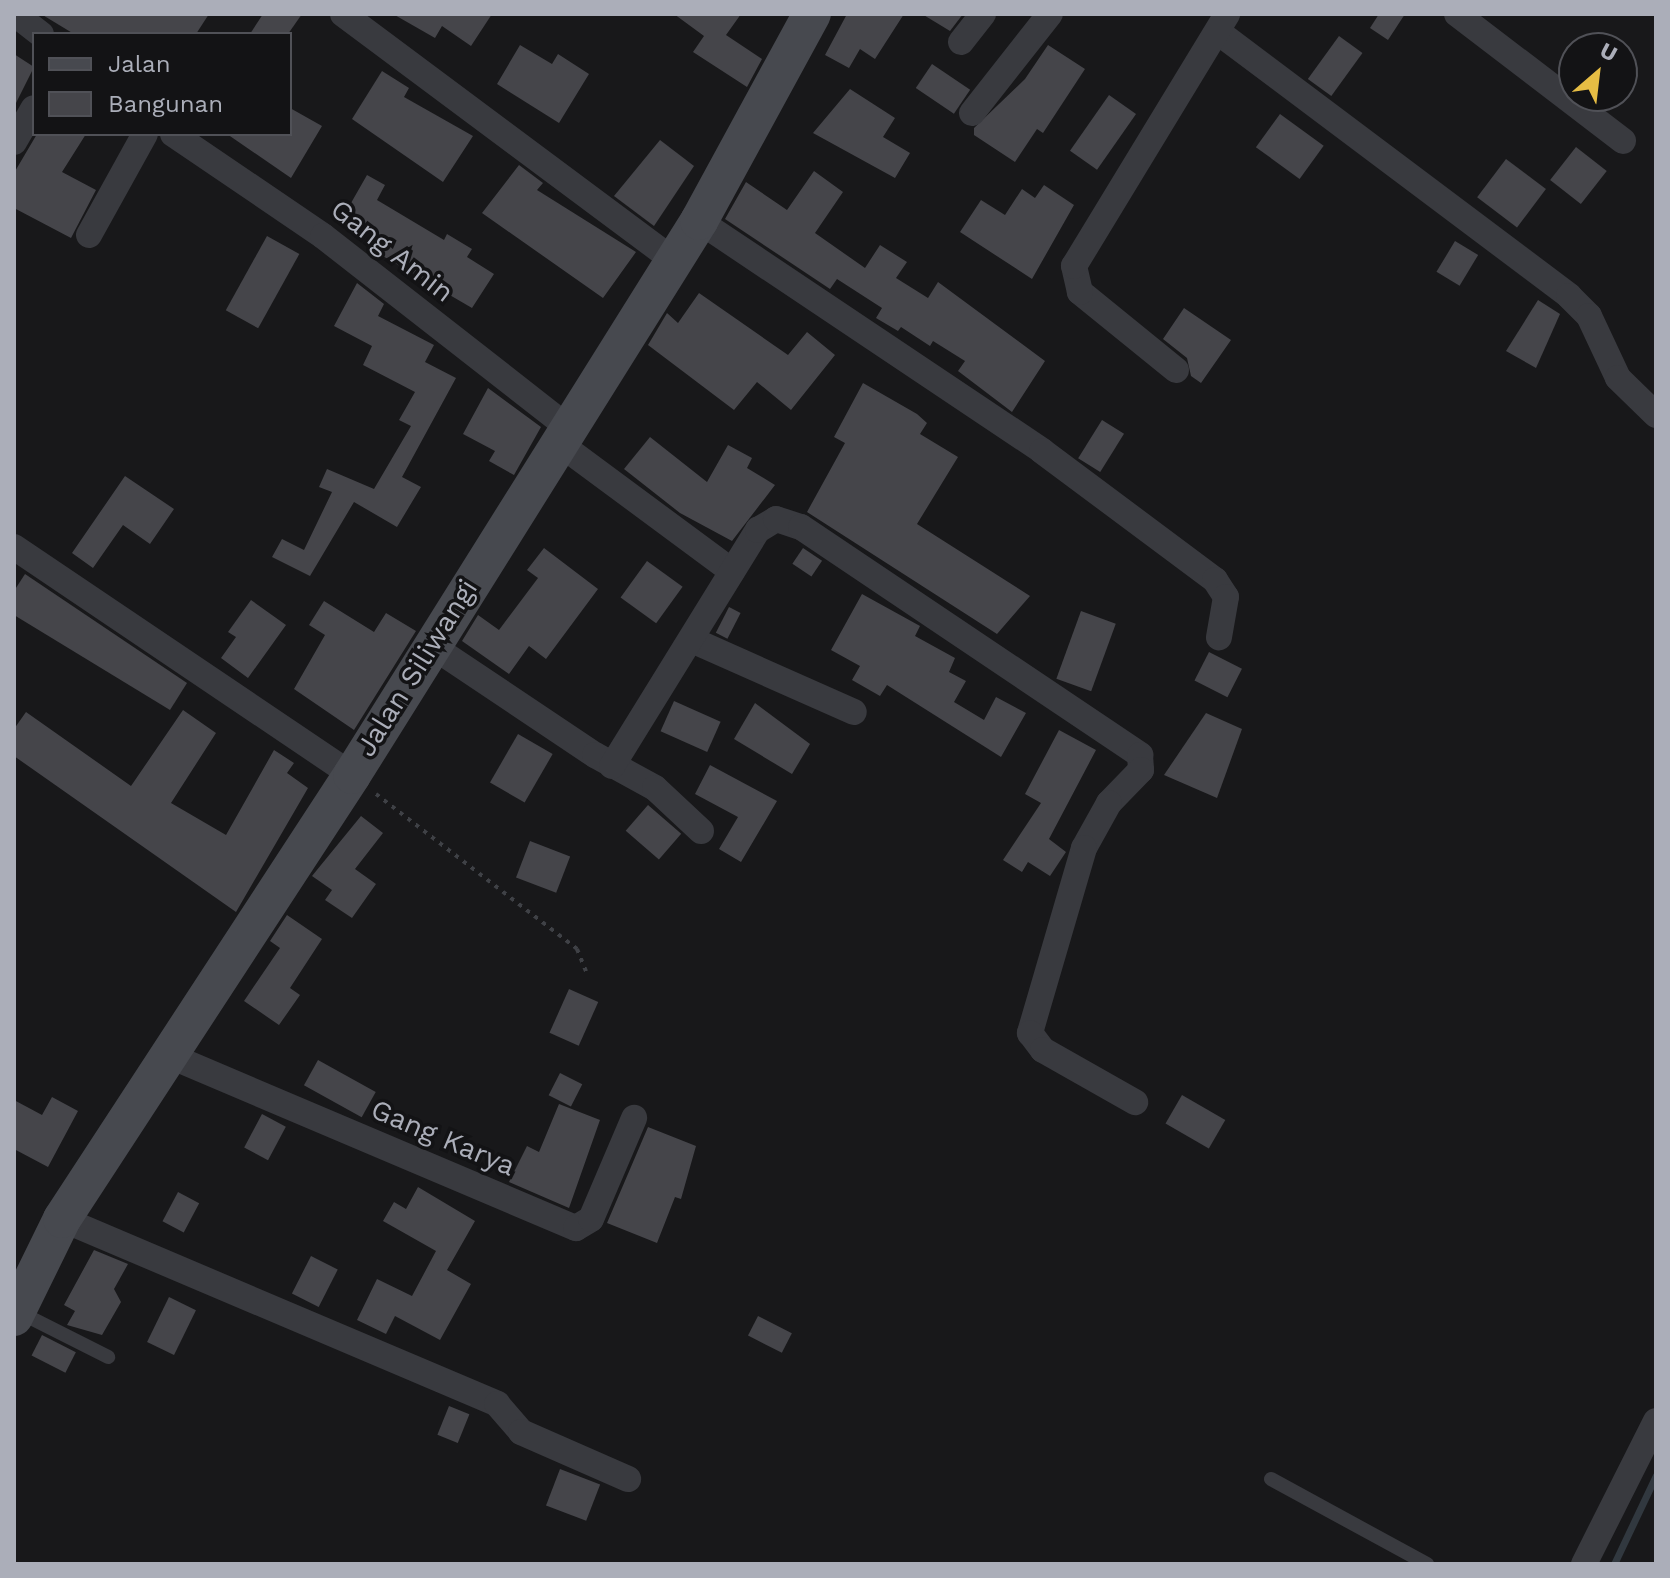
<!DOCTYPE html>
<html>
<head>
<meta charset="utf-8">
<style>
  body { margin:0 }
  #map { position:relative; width:1670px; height:1578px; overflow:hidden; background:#18181a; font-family:"Work Sans",sans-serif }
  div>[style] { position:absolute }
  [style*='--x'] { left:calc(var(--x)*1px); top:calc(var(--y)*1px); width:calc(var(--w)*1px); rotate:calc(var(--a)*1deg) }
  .stream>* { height:7px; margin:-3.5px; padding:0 3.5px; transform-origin:3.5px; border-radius:3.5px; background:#31383f }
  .building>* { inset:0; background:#45454a; transform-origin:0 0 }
  .path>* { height:4px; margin-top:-2px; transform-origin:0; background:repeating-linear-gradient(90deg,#3f4146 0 4px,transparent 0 10px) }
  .lane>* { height:14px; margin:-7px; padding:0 7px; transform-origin:7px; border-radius:7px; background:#393a3f }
  .street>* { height:26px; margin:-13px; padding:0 13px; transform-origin:13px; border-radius:13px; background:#393a3f }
  .secondary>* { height:38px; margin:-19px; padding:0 19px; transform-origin:19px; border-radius:19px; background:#47494f }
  span { translate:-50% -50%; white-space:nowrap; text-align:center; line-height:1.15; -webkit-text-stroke:7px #131315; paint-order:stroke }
  .street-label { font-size:28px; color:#abaeb9 }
  .frame { position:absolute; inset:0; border:16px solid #abaeb9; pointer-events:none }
  .legend { position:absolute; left:32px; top:32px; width:260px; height:104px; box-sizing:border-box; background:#131315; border:2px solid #505157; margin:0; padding:10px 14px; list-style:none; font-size:24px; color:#abaeb9 }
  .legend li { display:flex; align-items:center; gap:16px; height:40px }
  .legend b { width:40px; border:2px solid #505157 }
  .north { position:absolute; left:1558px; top:32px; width:80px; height:80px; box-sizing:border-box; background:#131315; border:2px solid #505157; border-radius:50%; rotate:28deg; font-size:22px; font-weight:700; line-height:32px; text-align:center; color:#abaeb9 }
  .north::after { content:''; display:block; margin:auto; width:28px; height:36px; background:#e6bd44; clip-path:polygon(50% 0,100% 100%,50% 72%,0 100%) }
</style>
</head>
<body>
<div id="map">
  <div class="stream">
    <div style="--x:1614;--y:1564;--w:98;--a:-64.7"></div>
  </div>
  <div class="building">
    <div style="clip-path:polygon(41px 14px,209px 14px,196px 34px,74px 34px)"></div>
    <div style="clip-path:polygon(263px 14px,302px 14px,288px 34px,250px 34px)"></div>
    <div style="clip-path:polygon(393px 14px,492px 14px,471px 46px,442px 26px,435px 38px)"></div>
    <div style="clip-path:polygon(674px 14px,741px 14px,726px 35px,762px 59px,747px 87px,693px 52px,704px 36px)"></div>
    <div style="clip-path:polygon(847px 14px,904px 14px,875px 59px,860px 49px,849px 68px,825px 55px)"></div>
    <div style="clip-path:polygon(922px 14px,963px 14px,950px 31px)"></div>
    <div style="clip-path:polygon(1379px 14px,1405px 14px,1388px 40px,1370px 28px)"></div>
    <div style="left:1339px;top:36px;width:29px;height:53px;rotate:36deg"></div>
    <div style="clip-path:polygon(520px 45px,552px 64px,558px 54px,589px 74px,559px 123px,497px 84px)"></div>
    <div style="clip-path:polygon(1048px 45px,1085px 69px,1043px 133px,1037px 129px,1015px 162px,974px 135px,974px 128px,1025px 79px)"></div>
    <div style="clip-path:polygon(14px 54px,34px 67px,14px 107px)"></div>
    <div style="left:932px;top:64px;width:46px;height:29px;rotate:34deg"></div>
    <div style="clip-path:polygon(382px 71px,409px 88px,404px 97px,473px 136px,443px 182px,352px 119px)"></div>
    <div style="clip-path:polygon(850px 89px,895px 118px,883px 137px,910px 153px,895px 178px,813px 133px)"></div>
    <div style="left:1109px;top:95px;width:33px;height:68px;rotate:35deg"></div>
    <div style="clip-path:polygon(290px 108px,322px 126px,291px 178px,227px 134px,290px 134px)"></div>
    <div style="left:1280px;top:114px;width:54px;height:41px;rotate:36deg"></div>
    <div style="clip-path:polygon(37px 134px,86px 134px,62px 172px,96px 190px,71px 238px,14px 208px,14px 173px)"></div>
    <div style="clip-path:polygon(660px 140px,694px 166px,654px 226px,614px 196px)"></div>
    <div style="left:1576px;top:147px;width:39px;height:42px;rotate:38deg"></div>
    <div style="left:1506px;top:159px;width:50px;height:48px;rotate:37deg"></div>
    <div style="clip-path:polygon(519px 165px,543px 183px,537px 190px,636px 252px,603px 298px,482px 213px)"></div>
    <div style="clip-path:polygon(814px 171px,843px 192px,815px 233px,865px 268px,880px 245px,907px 262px,896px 278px,928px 298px,938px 282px,1045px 361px,1012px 412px,958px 371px,965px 361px,933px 341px,930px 346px,901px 327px,898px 331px,876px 318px,882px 308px,837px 279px,830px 289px,725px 219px,746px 182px,787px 210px)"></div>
    <div style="clip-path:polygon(367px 175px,385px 185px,377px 200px,444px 240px,447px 234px,472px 249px,467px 257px,494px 274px,472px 308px,369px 248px,376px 236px,343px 217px)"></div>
    <div style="clip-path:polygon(1044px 185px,1074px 205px,1032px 279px,960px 232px,981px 200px,1005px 215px,1022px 189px,1035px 198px)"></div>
    <div style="left:267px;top:236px;width:37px;height:85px;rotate:29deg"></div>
    <div style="left:1455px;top:241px;width:27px;height:36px;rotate:31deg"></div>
    <div style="clip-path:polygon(357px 283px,384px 304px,378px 316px,434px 345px,425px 362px,456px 378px,402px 477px,421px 487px,397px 527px,354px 502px,310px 576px,272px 557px,282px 539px,304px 550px,332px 492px,319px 487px,327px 469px,374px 489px,411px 426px,399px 420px,415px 392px,363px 365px,372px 346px,334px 326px)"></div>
    <div style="clip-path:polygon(699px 293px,788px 355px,807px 332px,835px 355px,791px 410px,757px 382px,734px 410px,648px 345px,667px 313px,678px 323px)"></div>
    <div style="clip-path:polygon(1538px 300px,1560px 314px,1536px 368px,1506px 351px)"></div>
    <div style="clip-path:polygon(1184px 308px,1231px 340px,1201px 383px,1191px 376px,1187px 358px,1163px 339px)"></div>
    <div style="clip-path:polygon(863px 383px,917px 414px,927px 423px,920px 434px,958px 457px,917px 524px,1030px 596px,997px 634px,807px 512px,845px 443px,834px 437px)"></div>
    <div style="clip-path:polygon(488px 388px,541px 427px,514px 475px,489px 461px,495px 451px,463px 434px)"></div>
    <div style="left:1102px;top:420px;width:26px;height:45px;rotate:32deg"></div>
    <div style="clip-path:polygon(650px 437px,707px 482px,728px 445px,752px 458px,747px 468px,775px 485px,732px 541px,680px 513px,624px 469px)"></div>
    <div style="clip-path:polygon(125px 476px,174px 509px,150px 544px,123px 525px,93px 568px,72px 553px)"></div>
    <div style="clip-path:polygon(544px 548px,598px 589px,546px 659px,529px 646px,509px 674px,462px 641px,478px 615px,499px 630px,538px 578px,527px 570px)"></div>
    <div style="left:803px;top:548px;width:23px;height:19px;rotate:34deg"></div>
    <div style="left:647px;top:561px;width:44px;height:45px;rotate:36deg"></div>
    <div style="clip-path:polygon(25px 574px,187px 683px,170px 710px,14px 615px,14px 591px)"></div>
    <div style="clip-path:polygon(862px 594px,920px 626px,915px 636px,955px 658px,949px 672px,966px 681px,954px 702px,984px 720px,996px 697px,1026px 713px,1001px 757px,887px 685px,880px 696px,852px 680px,860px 666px,831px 650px)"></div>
    <div style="clip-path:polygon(251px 600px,286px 625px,248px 678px,221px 658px,236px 637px,228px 632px)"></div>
    <div style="clip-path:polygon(324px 601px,374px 632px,386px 613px,416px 631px,354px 730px,294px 689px,325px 635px,309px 625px)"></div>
    <div style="left:729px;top:607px;width:13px;height:29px;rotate:27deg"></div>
    <div style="left:1081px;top:611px;width:37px;height:72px;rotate:20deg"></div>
    <div style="left:1209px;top:652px;width:37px;height:32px;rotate:27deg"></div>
    <div style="left:674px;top:701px;width:51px;height:33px;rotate:24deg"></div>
    <div style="clip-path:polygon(755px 703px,810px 744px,792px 774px,734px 739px)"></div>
    <div style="clip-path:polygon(183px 710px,216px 733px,171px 803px,226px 835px,274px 750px,294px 763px,287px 773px,308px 788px,236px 912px,14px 756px,14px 729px,26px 712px,131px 786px)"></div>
    <div style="clip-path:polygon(1206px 713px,1242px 729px,1217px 798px,1164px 775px)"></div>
    <div style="clip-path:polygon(1059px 730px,1096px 750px,1049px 839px,1066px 852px,1050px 876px,1028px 862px,1022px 872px,1003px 860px,1041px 803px,1025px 794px)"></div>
    <div style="left:518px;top:734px;width:40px;height:56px;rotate:30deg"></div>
    <div style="clip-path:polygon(710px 765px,777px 801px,741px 862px,719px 849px,738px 817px,695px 794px)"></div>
    <div style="left:648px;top:805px;width:44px;height:34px;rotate:41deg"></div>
    <div style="clip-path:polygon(361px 816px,383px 833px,355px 869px,376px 884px,352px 918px,325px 900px,332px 890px,312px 876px)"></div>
    <div style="left:530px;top:841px;width:43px;height:39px;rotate:21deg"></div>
    <div style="clip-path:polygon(287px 915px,322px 939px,290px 988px,300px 995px,279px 1025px,244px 1001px,280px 948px,270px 941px)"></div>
    <div style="left:569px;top:989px;width:32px;height:48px;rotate:24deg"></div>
    <div style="left:318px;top:1060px;width:66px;height:29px;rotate:29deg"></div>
    <div style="left:560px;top:1073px;width:25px;height:25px;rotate:27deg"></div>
    <div style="left:1182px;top:1095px;width:50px;height:33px;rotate:30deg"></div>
    <div style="clip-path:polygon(52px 1097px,78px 1111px,48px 1167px,14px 1149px,14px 1100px,42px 1115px)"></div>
    <div style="clip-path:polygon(559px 1104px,600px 1120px,569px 1208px,509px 1182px,527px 1146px,539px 1152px)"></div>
    <div style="left:262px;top:1114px;width:27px;height:38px;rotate:28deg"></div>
    <div style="clip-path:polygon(648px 1127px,696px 1146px,681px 1199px,675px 1197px,657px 1243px,607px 1223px)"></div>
    <div style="clip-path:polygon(418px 1187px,475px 1221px,447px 1270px,471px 1284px,440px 1340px,395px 1316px,386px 1334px,357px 1320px,377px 1279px,412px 1296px,436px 1251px,383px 1221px,394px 1202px,406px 1209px)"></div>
    <div style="left:178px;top:1192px;width:24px;height:33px;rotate:28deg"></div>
    <div style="clip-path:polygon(94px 1250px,128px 1264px,114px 1289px,121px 1302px,102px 1335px,67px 1325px,75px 1311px,64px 1305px)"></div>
    <div style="left:311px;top:1256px;width:30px;height:42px;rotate:27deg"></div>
    <div style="left:169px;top:1297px;width:30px;height:50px;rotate:26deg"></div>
    <div style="left:758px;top:1316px;width:38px;height:22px;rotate:27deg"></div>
    <div style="left:42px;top:1335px;width:38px;height:23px;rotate:27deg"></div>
    <div style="left:449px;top:1406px;width:22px;height:31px;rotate:22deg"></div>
    <div style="left:560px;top:1469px;width:43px;height:39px;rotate:21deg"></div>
  </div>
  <div class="path">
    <div style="--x:376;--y:794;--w:254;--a:37.6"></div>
    <div style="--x:577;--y:949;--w:24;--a:68"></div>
  </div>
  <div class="lane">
    <div style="--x:19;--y:1312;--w:100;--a:26.8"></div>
    <div style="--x:1271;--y:1479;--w:178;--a:28.6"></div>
  </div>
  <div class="street">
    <div style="--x:15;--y:14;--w:33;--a:38"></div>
    <div style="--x:343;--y:14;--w:410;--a:36.7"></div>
    <div style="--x:1457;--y:14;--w:209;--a:37.4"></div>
    <div style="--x:1218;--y:32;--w:439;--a:36.9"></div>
    <div style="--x:1569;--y:296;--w:28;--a:45"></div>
    <div style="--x:1589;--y:316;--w:68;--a:64.9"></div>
    <div style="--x:1618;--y:378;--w:53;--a:44.2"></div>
    <div style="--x:961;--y:42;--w:36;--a:-52"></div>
    <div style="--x:972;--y:113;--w:126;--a:-51.8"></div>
    <div style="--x:173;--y:134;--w:181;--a:34.2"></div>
    <div style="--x:323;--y:236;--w:308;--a:38"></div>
    <div style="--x:14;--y:142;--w:39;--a:-60"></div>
    <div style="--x:699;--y:221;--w:413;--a:33.8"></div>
    <div style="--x:1042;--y:451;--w:216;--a:36.7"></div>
    <div style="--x:1215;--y:580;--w:20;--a:57"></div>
    <div style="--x:1226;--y:597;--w:41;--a:99.9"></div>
    <div style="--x:89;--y:235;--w:115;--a:-61"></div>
    <div style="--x:1176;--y:370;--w:124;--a:-140.9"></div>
    <div style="--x:1080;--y:292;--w:27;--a:-103"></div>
    <div style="--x:1074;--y:266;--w:295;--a:-58.7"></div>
    <div style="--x:556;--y:441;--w:219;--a:36.5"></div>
    <div style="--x:14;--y:547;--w:408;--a:34"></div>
    <div style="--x:692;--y:640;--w:177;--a:24"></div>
    <div style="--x:432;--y:646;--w:196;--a:33.8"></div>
    <div style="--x:595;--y:755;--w:68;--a:28.8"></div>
    <div style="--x:655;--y:788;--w:63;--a:43.1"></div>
    <div style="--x:612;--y:766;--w:278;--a:-58.3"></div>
    <div style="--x:758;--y:530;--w:21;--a:-31"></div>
    <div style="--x:776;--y:519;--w:26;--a:18"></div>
    <div style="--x:801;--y:527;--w:409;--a:33.9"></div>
    <div style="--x:1140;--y:755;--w:15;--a:86"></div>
    <div style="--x:1141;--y:770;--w:46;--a:134.1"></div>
    <div style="--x:1109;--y:803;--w:51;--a:119.1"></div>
    <div style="--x:1084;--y:848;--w:193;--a:106.3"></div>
    <div style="--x:1030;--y:1033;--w:21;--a:53"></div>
    <div style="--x:1043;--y:1050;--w:106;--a:29.5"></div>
    <div style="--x:168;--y:1055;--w:443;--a:23"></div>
    <div style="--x:576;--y:1228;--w:17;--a:-31"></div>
    <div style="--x:591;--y:1219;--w:110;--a:-66.9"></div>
    <div style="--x:62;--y:1219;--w:473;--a:23"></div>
    <div style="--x:497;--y:1404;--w:37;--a:49"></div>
    <div style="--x:521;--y:1432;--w:117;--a:23.7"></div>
    <div style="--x:1584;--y:1564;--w:160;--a:-63.3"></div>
  </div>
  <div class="secondary">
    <div style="--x:14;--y:1317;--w:109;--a:-63.9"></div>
    <div style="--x:62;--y:1219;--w:530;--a:-56.85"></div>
    <div style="--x:352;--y:775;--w:654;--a:-57.94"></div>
    <div style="--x:699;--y:221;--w:236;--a:-61.4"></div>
  </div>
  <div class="street-label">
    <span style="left:392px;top:251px;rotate:38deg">Gang Amin</span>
    <span style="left:417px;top:668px;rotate:-58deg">Jalan Siliwangi</span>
    <span style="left:443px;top:1138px;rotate:23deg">Gang Karya</span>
  </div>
  <div class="frame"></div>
  <ul class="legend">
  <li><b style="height:10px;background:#47494f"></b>Jalan</li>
  <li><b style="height:22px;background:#45454a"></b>Bangunan</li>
  </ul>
  <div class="north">U</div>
</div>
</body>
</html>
